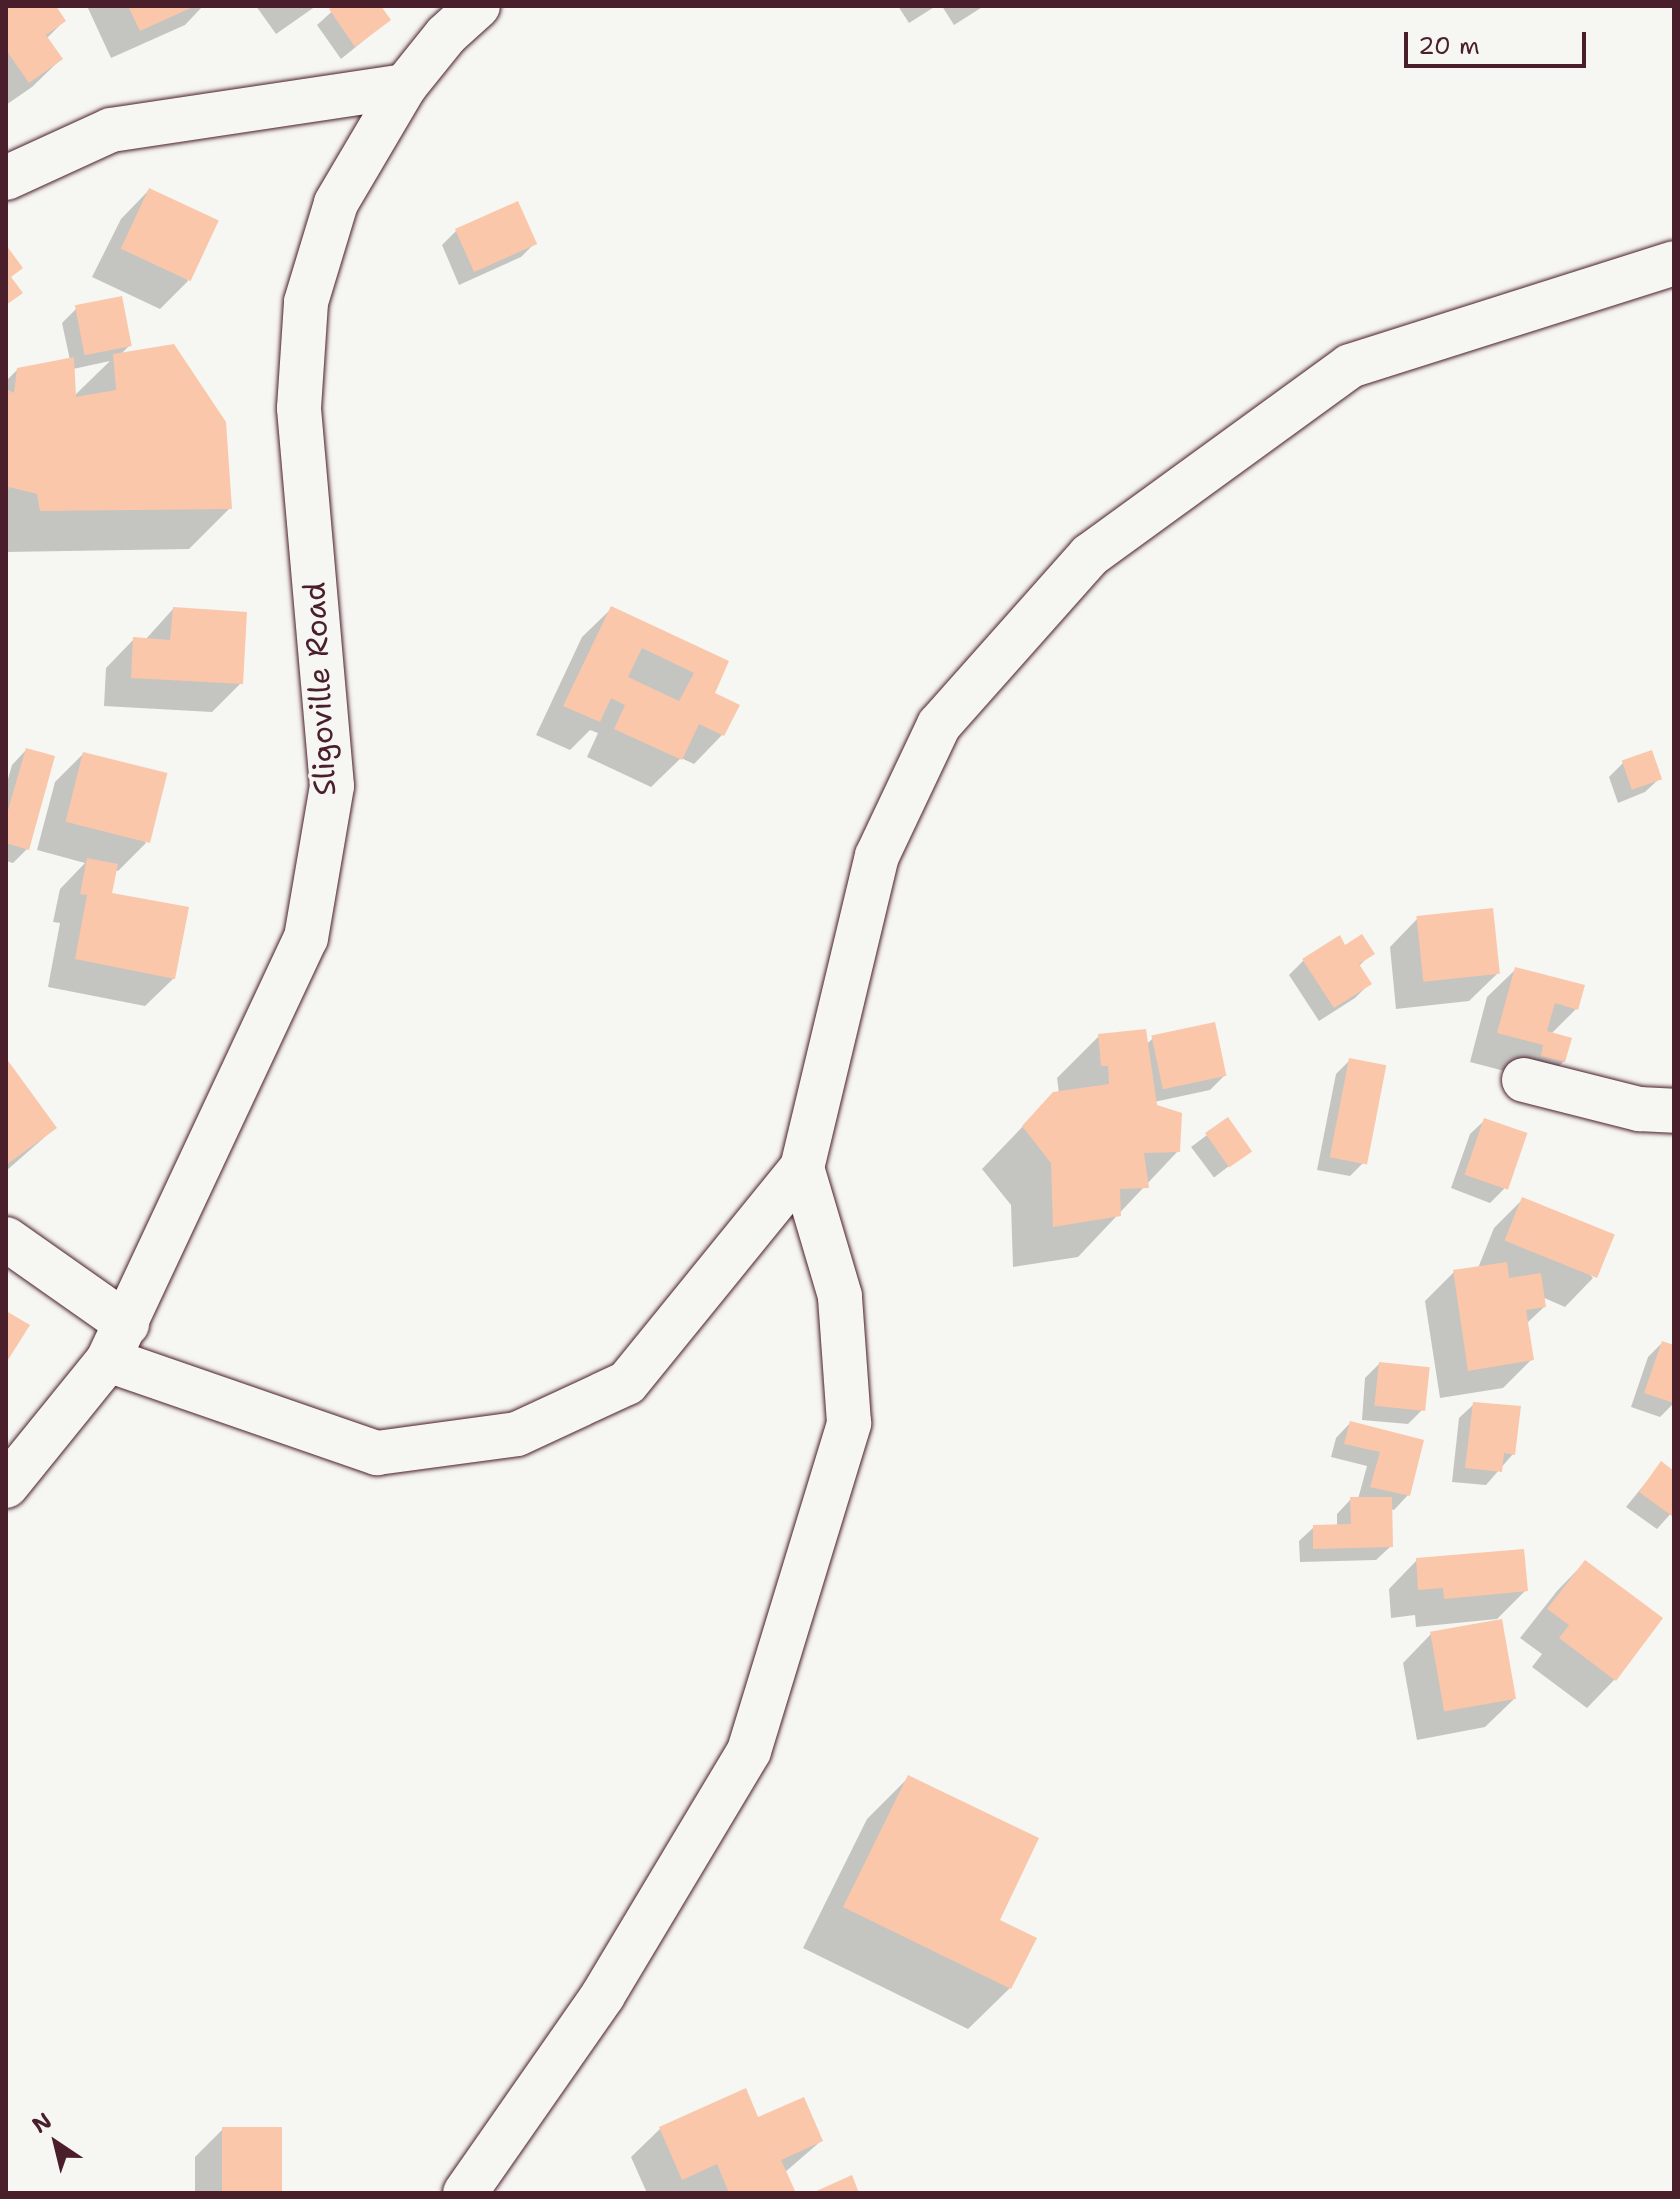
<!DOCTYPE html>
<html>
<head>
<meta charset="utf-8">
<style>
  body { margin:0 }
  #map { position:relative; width:1680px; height:2199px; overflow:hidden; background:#f6f6f2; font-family:"Shantell Sans",sans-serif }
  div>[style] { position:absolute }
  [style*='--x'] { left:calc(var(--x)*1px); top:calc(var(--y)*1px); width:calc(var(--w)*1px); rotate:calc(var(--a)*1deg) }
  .shadow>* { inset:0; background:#0003; transform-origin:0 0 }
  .building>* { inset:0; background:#fac7aa; transform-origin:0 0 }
  .roads { filter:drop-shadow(0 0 2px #4a1f2b) drop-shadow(0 0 2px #4a1f2b) }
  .minor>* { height:44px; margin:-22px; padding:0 22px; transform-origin:22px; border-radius:22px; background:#f6f6f2 }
  .tertiary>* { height:44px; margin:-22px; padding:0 22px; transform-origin:22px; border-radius:22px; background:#f6f6f2 }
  span { translate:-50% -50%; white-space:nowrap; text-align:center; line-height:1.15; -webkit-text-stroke:7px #f6f6f2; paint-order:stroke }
  .street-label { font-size:30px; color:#4a1f2b }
  .frame { position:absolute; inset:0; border:8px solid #4a1f2b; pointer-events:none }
  .north { position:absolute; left:16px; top:2103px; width:80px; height:80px; -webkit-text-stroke:6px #f6f6f2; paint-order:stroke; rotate:325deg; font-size:22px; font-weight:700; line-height:32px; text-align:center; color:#4a1f2b }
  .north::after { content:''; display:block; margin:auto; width:28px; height:36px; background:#4a1f2b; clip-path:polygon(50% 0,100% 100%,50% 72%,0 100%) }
  .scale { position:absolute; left:1404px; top:32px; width:182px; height:36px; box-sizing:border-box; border:4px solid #4a1f2b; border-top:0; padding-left:10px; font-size:24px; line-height:28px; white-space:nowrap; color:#4a1f2b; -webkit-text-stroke:6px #f6f6f2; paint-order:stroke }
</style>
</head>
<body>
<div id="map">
  <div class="shadow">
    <div style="clip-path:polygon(6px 6px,53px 6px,64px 21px,46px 39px,61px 59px,32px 87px,6px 105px)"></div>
    <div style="clip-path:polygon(87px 6px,203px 6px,185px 25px,111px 58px)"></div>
    <div style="clip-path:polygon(256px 6px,316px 6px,276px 34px)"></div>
    <div style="clip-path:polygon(338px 6px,378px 6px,389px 20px,341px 59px,317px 25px)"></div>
    <div style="clip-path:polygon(898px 6px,936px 6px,909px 23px)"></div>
    <div style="clip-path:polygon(942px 6px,984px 6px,954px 25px)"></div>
    <div style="clip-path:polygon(149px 190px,188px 281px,160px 309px,92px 277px,121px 219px)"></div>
    <div style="clip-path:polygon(456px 231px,535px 243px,521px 257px,459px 285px,442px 245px)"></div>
    <div style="clip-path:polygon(evenodd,76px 309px,130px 345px,120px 355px,230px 508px,189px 549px,6px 552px,6px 381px,17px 370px,70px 360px,62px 323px,76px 309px,110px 361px,74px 396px,73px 369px,110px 361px)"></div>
    <div style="clip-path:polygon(173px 609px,241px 683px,212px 712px,104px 706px,106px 668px,134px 639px,145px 640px)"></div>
    <div style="clip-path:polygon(611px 609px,727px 662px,712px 693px,722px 735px,694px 764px,681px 758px,651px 787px,587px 757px,598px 733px,590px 730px,570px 750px,536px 735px,582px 637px)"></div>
    <div style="clip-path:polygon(26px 750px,27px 849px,13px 863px,6px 861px,6px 786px,12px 765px)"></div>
    <div style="clip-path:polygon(83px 754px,146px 843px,118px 871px,114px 870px,109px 894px,174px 978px,145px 1006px,48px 987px,60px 923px,53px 922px,60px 889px,85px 863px,37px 850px,55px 782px)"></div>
    <div style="clip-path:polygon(1623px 763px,1660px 778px,1645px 792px,1618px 803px,1609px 777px)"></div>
    <div style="clip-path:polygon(1418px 918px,1498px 973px,1469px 1001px,1396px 1009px,1390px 947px)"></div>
    <div style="clip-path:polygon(1345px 948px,1372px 953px,1358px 967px,1369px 984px,1355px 998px,1319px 1021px,1289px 975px,1303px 961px)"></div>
    <div style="clip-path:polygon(1516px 969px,1576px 1009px,1551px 1034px,1564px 1061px,1535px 1090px,1516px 1074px,1470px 1062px,1487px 997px)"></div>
    <div style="clip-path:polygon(1099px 1036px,1146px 1045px,1153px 1038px,1224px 1076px,1210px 1090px,1154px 1102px,1178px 1151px,1078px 1257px,1013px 1267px,1011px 1205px,982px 1169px,1054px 1094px,1059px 1093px,1057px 1078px)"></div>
    <div style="clip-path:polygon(1350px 1060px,1364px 1162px,1350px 1176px,1317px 1170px,1336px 1074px)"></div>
    <div style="clip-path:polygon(6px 1061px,55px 1128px,6px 1171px)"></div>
    <div style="left:1227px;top:1120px;width:38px;height:45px;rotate:53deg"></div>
    <div style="clip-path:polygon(1485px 1120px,1504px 1189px,1490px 1203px,1451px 1188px,1470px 1134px)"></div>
    <div style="clip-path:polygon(1522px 1200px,1593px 1278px,1565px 1307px,1542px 1297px,1544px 1307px,1526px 1324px,1531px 1360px,1503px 1388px,1440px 1398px,1425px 1301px,1454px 1272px,1478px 1268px,1494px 1228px)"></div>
    <div style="clip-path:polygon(1662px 1343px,1674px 1347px,1674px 1403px,1660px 1417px,1631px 1407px,1648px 1357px)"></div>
    <div style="clip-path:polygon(1379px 1364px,1422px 1410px,1408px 1424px,1362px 1420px,1365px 1378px)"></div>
    <div style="clip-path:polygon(1474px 1404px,1513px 1454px,1486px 1485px,1452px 1482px,1459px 1418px)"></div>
    <div style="clip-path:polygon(1350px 1423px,1422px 1441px,1408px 1495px,1394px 1510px,1390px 1509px,1391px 1546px,1376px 1560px,1300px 1562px,1299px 1541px,1314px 1527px,1337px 1526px,1337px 1514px,1351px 1499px,1358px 1499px,1367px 1466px,1331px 1457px,1336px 1438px)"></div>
    <div style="clip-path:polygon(1661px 1464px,1674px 1473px,1674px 1510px,1657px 1529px,1626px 1507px)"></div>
    <div style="clip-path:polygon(1417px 1560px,1526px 1590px,1497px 1619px,1416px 1627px,1415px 1615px,1391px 1618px,1389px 1589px)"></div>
    <div style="clip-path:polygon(1585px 1562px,1615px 1679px,1587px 1708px,1532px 1667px,1542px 1654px,1520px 1638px,1557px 1591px)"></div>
    <div style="clip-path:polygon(1431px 1634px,1514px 1699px,1485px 1727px,1417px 1740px,1403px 1663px)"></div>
    <div style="clip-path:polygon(908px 1778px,997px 1921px,1010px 1988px,968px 2029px,803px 1948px,867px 1819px)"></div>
    <div style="clip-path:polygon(757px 2120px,821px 2141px,784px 2173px,794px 2193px,647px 2193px,631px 2157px,660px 2129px)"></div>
    <div style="clip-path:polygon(223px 2129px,281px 2193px,195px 2193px,195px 2157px)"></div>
  </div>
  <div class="building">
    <div style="clip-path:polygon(6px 6px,56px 6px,66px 21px,46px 35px,63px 59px,29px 83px,6px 50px)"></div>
    <div style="clip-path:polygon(128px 6px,195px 6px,140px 31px)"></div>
    <div style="clip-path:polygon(334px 6px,381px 6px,391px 20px,355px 47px,329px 9px)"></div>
    <div style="left:149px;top:188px;width:77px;height:67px;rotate:25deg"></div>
    <div style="left:518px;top:201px;width:47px;height:69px;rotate:66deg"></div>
    <div style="clip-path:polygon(6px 245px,23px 268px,11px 277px,23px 293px,6px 305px)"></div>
    <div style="left:122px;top:296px;width:51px;height:48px;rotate:79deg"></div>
    <div style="clip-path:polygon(174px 344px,226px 422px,232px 509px,40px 511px,37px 494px,9px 487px,6px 496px,6px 389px,14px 393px,17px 368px,74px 357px,76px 397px,116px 390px,113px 354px)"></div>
    <div style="clip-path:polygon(evenodd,611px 606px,729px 661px,715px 693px,740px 705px,724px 736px,699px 724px,682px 760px,614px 729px,625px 705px,611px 698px,600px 722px,563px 706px,611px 606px,642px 648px,694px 673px,679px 701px,628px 677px,642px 648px)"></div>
    <div style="clip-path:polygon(173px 607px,247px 612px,243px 684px,131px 678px,133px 637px,170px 640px)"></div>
    <div style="clip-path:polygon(26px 748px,55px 756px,29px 850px,6px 843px,6px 817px)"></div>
    <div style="left:1652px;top:750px;width:31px;height:32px;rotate:71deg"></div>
    <div style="left:83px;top:752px;width:87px;height:72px;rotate:14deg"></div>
    <div style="clip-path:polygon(87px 858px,118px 864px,112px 893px,189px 907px,175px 979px,75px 959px,87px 895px,80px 894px)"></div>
    <div style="left:1493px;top:908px;width:66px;height:77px;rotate:84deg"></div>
    <div style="clip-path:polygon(1362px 934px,1375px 954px,1359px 964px,1372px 984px,1334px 1008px,1302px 959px,1340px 935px,1345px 945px)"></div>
    <div style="clip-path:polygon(1515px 967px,1585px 985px,1578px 1010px,1555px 1003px,1547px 1031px,1572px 1038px,1565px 1062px,1541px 1056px,1543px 1045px,1497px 1033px)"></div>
    <div style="left:1215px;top:1022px;width:55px;height:65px;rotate:78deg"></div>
    <div style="clip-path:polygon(1146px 1029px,1157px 1105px,1182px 1113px,1180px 1152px,1144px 1153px,1149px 1188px,1120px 1189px,1121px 1216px,1053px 1227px,1051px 1163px,1022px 1126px,1053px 1092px,1109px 1084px,1108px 1066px,1101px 1066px,1098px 1034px)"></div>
    <div style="clip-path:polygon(6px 1058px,57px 1128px,6px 1165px)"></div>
    <div style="left:1349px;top:1058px;width:38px;height:101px;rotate:11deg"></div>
    <div style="left:1228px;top:1117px;width:42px;height:28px;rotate:55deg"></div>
    <div style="left:1484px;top:1118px;width:46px;height:60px;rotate:19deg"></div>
    <div style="left:1522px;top:1197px;width:100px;height:47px;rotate:22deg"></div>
    <div style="clip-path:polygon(1507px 1262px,1509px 1278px,1541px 1273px,1546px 1307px,1526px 1310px,1534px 1360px,1468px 1371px,1453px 1270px)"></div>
    <div style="clip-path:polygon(6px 1311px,30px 1325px,6px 1363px)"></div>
    <div style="clip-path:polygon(1662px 1341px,1674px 1345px,1674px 1403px,1644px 1393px)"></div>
    <div style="left:1379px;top:1362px;width:51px;height:44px;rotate:6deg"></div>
    <div style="clip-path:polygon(1473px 1402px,1521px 1406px,1515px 1455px,1504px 1453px,1502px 1472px,1465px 1468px)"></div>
    <div style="clip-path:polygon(1350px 1421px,1424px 1440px,1410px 1496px,1370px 1487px,1380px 1452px,1344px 1444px)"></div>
    <div style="clip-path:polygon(1661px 1461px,1674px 1471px,1672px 1516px,1639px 1492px)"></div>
    <div style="clip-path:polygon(1350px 1497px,1392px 1497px,1393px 1547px,1313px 1549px,1313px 1525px,1351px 1524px)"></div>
    <div style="clip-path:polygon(1524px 1549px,1528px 1591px,1444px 1599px,1443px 1588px,1418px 1590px,1416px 1558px)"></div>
    <div style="clip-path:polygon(1585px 1560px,1663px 1618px,1616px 1681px,1559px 1638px,1569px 1625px,1547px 1609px)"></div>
    <div style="left:1502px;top:1619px;width:81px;height:73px;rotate:80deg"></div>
    <div style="clip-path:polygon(908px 1775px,1039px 1838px,1000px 1920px,1037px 1938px,1011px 1989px,843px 1907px)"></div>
    <div style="clip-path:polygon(746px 2088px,758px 2117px,804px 2097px,823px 2141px,781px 2160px,796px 2193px,729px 2193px,717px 2164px,682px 2180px,659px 2127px)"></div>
    <div style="left:222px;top:2127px;width:60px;height:66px"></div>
    <div style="clip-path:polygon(852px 2175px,859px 2193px,812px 2193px)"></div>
  </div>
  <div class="roads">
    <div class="minor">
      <div style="--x:6;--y:178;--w:115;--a:-24.6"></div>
      <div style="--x:111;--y:130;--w:297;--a:-8.5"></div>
      <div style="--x:1524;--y:1080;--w:119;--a:14.2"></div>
      <div style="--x:1639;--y:1109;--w:35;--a:3"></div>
      <div style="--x:6;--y:1239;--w:148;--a:35.1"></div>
      <div style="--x:108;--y:1360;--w:285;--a:19.1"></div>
      <div style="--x:377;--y:1453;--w:141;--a:-7.7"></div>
      <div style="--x:517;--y:1434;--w:121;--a:-24.9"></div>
      <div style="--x:627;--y:1383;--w:277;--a:-50.9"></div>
      <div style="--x:802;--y:1168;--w:321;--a:-76.5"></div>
      <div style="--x:877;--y:856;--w:145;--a:-64.7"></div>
      <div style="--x:939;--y:725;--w:227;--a:-48.4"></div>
      <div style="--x:1090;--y:555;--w:321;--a:-36"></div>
      <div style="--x:1350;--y:366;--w:340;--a:-17.6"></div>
      <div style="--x:465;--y:2193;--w:241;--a:-55.1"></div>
      <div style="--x:603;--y:1995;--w:284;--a:-59.1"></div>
      <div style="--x:749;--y:1751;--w:343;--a:-73"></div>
      <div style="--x:849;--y:1423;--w:127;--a:-94.1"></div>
      <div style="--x:840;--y:1296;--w:134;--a:-106.5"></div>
    </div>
    <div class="tertiary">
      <div style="--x:6;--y:1486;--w:162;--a:-51"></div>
      <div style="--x:108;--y:1360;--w:466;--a:-64.9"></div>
      <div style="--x:306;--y:938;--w:154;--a:-80.3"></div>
      <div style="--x:332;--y:786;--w:379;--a:-95"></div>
      <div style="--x:299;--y:408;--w:106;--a:-86.2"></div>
      <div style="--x:306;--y:302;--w:103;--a:-73.1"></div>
      <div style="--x:336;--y:203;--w:136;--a:-59.5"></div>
      <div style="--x:405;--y:86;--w:65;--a:-51.2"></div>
      <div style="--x:446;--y:35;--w:43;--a:-42.2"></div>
    </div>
  </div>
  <div class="street-label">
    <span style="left:320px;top:689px;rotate:-93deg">Sligoville Road</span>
  </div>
  <div class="frame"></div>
  <div class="north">N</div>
  <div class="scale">20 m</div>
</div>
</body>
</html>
